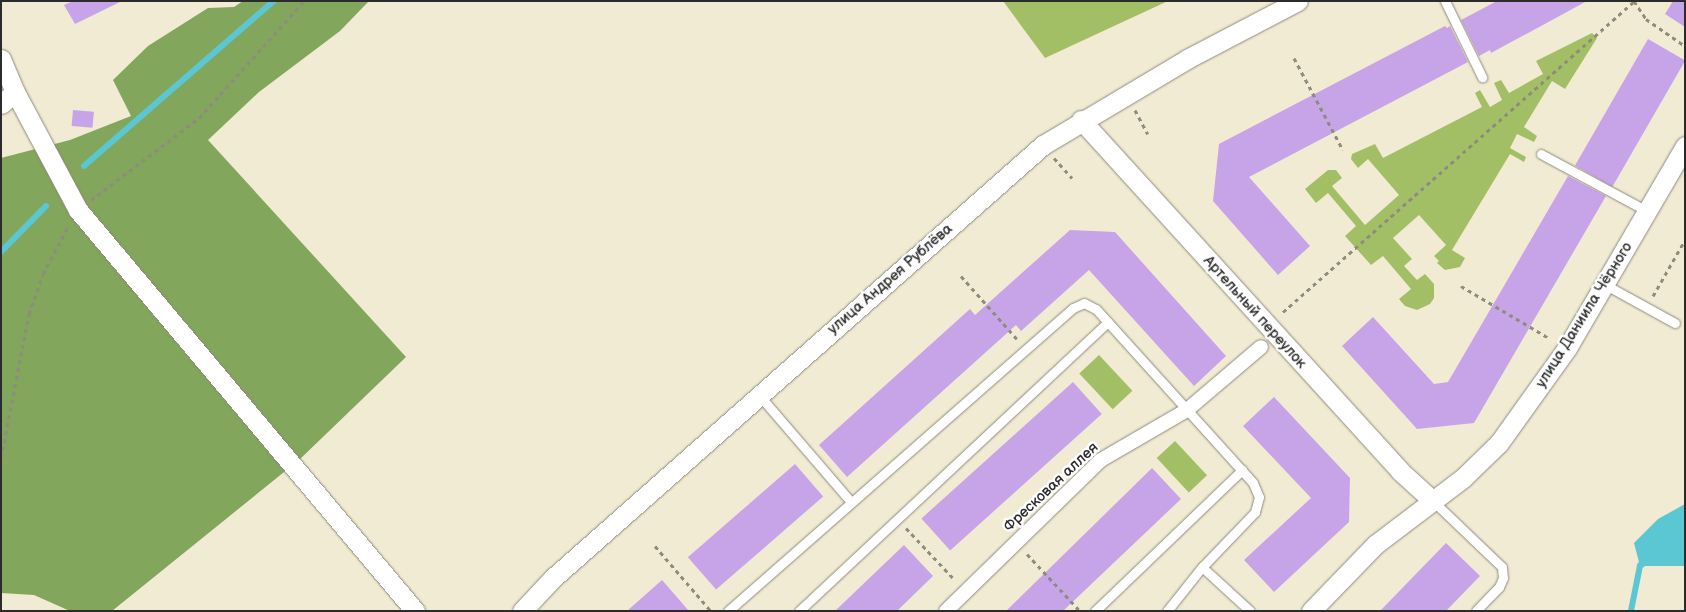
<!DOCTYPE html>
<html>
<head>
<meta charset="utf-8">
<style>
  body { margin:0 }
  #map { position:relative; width:1686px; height:612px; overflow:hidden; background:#f1ebd3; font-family:"Balsamiq Sans",sans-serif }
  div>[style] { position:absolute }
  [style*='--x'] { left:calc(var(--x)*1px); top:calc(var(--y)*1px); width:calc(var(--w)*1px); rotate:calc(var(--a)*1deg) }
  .green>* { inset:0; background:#a3bf66; transform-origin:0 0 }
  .forest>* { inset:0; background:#82a65b }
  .water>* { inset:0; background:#5bc7d2 }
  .stream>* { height:5.5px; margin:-2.75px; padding:0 2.75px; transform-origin:2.75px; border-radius:2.75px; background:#5bc7d2 }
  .building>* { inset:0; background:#c7a4e8; transform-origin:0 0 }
  .path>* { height:3px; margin-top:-1.5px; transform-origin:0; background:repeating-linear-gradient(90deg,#8e8b7f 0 4px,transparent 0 8px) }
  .roads { filter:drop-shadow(0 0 1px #8e8b7f) drop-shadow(0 0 1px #8e8b7f) }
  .service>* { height:9px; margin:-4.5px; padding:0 4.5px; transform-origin:4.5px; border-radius:4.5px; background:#fff }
  .pedestrian>* { height:14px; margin:-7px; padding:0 7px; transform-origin:7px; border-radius:7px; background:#fff }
  .minor>* { height:19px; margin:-9.5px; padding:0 9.5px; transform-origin:9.5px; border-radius:9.5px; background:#fff }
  span { translate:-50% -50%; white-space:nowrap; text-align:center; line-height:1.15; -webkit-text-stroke:5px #fff; paint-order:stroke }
  .street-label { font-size:15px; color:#2b2b2b }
  .frame { position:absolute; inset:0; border:2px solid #2b2b2b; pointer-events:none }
</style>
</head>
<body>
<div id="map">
  <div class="green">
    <div style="clip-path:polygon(1003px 1px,1168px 1px,1045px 58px)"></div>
    <div style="clip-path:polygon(1592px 33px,1597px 38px,1565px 89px,1552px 81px,1524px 127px,1537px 136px,1534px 142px,1517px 134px,1510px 148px,1526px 157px,1524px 162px,1510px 154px,1452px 250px,1465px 258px,1460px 267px,1445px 270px,1437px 263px,1439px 261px,1434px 256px,1446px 245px,1419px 215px,1393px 238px,1412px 259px,1404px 266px,1417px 280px,1425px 274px,1434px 284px,1434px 298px,1430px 304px,1417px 310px,1405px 306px,1399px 299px,1411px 289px,1383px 256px,1371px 265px,1345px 236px,1356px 226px,1328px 193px,1316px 203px,1305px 189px,1328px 170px,1336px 170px,1342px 178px,1332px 186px,1365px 225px,1399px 195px,1368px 159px,1358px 168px,1351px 159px,1352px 154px,1375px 144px,1383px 158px,1482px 107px,1475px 93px,1480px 90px,1490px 107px,1502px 100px,1494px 83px,1501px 80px,1509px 93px,1543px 74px,1536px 61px)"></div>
    <div style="left:1099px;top:355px;width:49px;height:27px;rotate:47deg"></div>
    <div style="left:1175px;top:441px;width:47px;height:25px;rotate:47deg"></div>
  </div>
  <div class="forest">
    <div style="clip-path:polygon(243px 1px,369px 1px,340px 31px,259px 92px,208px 140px,406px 357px,299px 460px,112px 611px,70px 611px,34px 595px,1px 593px,1px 158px,70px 140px,131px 116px,113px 80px,148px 46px,208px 8px,234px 7px)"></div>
  </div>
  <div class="water">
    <div style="clip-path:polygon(1685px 504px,1685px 566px,1640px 566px,1634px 543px,1658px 519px)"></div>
  </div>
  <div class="stream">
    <div style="--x:84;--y:166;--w:252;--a:-41"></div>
    <div style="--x:1;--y:252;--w:64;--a:-45.6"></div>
    <div style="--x:1631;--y:611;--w:46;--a:-78.7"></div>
    <div style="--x:1640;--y:566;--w:7;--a:-34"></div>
  </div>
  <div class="building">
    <div style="clip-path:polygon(73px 1px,122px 1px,75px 24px,64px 5px)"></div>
    <div style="clip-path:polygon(1497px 1px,1587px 1px,1491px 53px,1490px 50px,1479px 56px,1461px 20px)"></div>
    <div style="clip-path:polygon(1673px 1px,1685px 1px,1685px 27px,1665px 14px)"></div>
    <div style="clip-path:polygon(1445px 26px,1447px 28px,1450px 26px,1468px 62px,1249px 177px,1310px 246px,1278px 275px,1213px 201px,1219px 144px)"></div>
    <div style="left:1648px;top:39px;width:43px;height:146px;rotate:30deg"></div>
    <div style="left:73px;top:110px;width:21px;height:16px;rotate:5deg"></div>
    <div style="clip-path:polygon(1568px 176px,1606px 196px,1474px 423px,1417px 429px,1342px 346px,1373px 317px,1434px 384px,1448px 382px)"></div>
    <div style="clip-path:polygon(1070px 230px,1115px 232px,1226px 356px,1194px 386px,1089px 270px,1021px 331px,1016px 325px,847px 477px,819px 445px,970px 309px,975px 315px)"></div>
    <div style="left:1073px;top:382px;width:43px;height:204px;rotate:48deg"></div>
    <div style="clip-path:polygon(1274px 397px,1350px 478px,1349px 522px,1274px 592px,1244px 560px,1311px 498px,1243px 426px)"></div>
    <div style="left:795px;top:464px;width:43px;height:142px;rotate:49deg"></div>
    <div style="clip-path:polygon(1152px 468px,1181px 499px,1063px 611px,1006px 611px)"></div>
    <div style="clip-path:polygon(1446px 543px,1480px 576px,1446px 611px,1380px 611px)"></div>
    <div style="clip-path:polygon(904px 545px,933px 576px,897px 611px,835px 611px)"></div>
    <div style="clip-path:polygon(662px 580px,689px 611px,627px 611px)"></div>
  </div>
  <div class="path">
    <div style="--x:1634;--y:1;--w:22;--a:56"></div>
    <div style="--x:1646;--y:19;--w:47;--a:34.7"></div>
    <div style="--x:1294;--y:58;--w:104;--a:62"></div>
    <div style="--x:1135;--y:110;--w:27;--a:62"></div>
    <div style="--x:1054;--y:158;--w:27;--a:48"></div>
    <div style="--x:91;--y:200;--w:136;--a:-37.2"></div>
    <div style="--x:199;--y:118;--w:157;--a:-48.1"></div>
    <div style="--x:961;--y:276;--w:84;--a:48.4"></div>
    <div style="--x:1461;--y:286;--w:102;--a:30.6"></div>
    <div style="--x:1653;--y:296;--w:64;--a:-60.3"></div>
    <div style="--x:1283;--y:312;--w:468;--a:-41.5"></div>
    <div style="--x:1;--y:458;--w:147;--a:-79"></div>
    <div style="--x:29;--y:314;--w:42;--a:-70.7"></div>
    <div style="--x:43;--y:274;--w:53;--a:-62"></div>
    <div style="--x:906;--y:528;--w:71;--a:46.7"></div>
    <div style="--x:655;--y:546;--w:86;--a:49.3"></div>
    <div style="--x:1027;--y:554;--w:78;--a:47.1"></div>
  </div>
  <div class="roads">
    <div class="service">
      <div style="--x:1445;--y:1;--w:85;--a:64"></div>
      <div style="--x:1541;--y:154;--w:120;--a:28.3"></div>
      <div style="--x:1604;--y:284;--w:81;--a:28.8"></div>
      <div style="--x:759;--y:395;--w:141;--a:49.3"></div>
      <div style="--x:1433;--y:501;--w:95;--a:43.7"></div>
      <div style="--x:1502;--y:567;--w:11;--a:85"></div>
      <div style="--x:1503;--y:578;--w:10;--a:114"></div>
      <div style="--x:1499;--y:587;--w:33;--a:134"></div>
      <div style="--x:1202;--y:567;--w:65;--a:42.5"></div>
      <div style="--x:728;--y:611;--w:459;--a:-41.3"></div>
      <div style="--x:1073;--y:308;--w:12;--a:-24"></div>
      <div style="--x:1084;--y:303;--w:13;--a:27"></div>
      <div style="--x:1096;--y:309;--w:234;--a:47.9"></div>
      <div style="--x:1253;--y:483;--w:15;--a:67"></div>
      <div style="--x:1259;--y:497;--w:16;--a:105"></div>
      <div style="--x:1255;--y:512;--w:76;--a:133.9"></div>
      <div style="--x:1202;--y:567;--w:56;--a:128.5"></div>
      <div style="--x:799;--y:611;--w:423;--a:-43.1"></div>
      <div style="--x:1095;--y:611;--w:204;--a:-43.8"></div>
    </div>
    <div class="pedestrian">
      <div style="--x:946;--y:611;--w:216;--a:-44.3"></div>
      <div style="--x:1101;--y:460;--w:99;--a:-30.2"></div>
      <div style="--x:1187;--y:410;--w:97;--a:-40.4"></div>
    </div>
    <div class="minor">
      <div style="--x:1;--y:59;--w:36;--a:67"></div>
      <div style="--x:15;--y:92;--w:18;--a:139"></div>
      <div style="--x:15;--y:92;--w:134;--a:61.9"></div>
      <div style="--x:78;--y:210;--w:524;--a:49.96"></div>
      <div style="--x:1081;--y:120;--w:474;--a:47.7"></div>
      <div style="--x:1400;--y:471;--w:45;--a:42.3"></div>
      <div style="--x:522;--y:611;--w:45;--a:-46.8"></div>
      <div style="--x:553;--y:578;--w:654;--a:-41.47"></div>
      <div style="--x:1043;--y:145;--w:168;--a:-30.8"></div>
      <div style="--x:1187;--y:59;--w:125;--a:-27.6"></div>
      <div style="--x:1311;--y:611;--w:93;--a:-45.9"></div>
      <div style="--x:1376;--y:544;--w:109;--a:-37.2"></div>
      <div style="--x:1463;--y:478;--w:50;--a:-44.2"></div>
      <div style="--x:1499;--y:443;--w:117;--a:-54.4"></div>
      <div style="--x:1567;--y:348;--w:234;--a:-59.7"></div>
    </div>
  </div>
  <div class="street-label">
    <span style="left:890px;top:279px;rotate:-41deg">улица Андрея Рублёва</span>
    <span style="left:1255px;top:312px;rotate:48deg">Артельный переулок</span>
    <span style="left:1584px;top:315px;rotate:-58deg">улица Даниила Чёрного</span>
    <span style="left:1051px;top:487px;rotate:-43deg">Фресковая аллея</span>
  </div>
  <div class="frame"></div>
</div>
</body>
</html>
